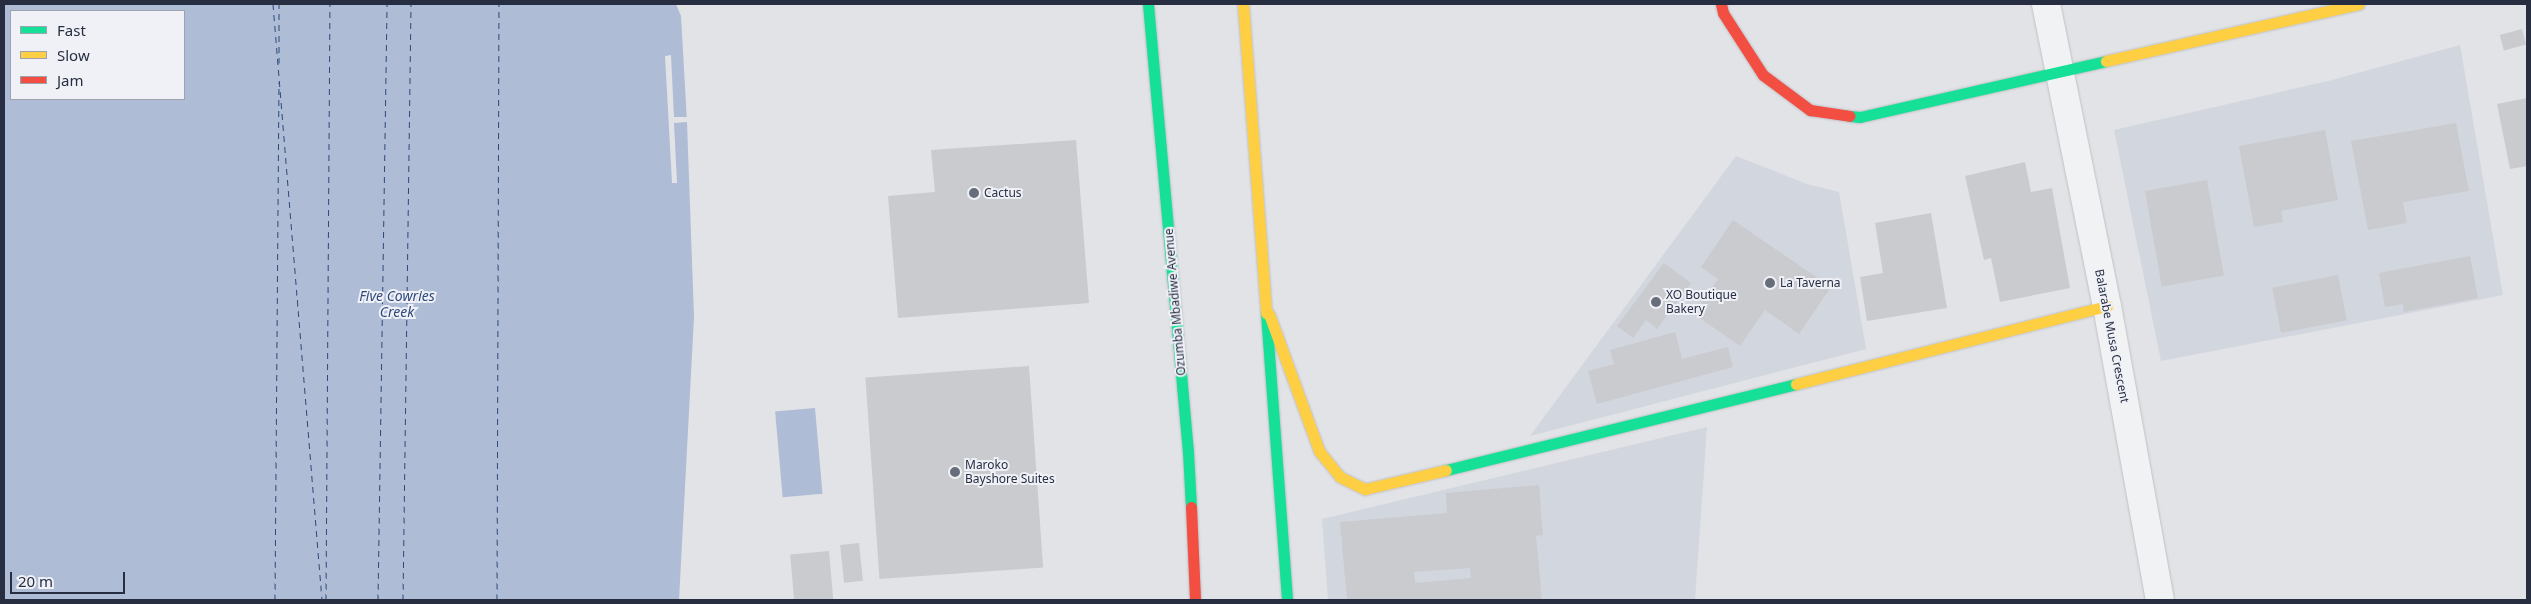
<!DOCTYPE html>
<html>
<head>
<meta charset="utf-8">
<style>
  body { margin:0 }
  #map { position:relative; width:2531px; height:604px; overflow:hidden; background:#e2e3e7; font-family:"Noto Sans",sans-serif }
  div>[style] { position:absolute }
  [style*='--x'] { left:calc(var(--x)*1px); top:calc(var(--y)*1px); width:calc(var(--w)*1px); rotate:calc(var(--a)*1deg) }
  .built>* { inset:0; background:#d2d6de }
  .water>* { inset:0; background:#aebcd5; transform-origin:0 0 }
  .pier>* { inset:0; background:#e2e3e7 }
  .ferry>* { height:1px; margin-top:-0.5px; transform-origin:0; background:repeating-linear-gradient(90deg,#2d487a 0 6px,transparent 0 11px) }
  .building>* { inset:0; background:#cacbcf; transform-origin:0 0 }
  .roads { filter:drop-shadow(0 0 1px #c0c1c5) drop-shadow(0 0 1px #c0c1c5) }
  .street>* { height:28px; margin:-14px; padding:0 14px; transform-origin:14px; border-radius:14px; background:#f1f2f4 }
  .fast>* { height:11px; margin:-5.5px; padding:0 5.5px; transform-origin:5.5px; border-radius:5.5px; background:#16e098 }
  .slow>* { height:11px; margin:-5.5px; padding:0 5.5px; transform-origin:5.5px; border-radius:5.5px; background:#ffcf43 }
  .jam>* { height:11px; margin:-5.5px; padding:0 5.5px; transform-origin:5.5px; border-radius:5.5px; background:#f24e42 }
  .dots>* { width:14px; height:14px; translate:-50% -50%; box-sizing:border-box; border:2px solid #eff1f7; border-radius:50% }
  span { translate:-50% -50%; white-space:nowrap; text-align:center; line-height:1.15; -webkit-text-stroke:4px #eff1f7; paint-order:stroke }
  .poi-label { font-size:12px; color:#272e42 }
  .left { translate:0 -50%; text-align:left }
  .street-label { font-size:12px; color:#272e42 }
  .water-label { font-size:14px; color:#2d487a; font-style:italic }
  .frame { position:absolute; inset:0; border:5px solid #272e42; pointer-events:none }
  .legend { position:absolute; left:10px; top:10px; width:175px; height:90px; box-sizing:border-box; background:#eff1f7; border:1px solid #9fa3af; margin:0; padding:6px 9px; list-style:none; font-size:15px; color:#272e42 }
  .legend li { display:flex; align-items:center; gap:10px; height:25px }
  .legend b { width:25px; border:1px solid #9fa3af }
  .scale { position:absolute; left:10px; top:572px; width:115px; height:22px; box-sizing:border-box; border:2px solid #272e42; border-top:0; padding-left:6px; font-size:15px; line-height:18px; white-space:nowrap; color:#272e42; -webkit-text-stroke:4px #eff1f7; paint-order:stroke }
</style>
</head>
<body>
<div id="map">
  <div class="built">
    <div style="clip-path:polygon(2460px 45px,2503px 295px,2161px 361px,2114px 130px,2328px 81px)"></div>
    <div style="clip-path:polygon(1736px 156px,1807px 184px,1839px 192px,1866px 349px,1530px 436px)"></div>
    <div style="clip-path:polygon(1707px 427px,1695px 600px,1328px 600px,1322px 519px)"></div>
  </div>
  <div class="water">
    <div style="clip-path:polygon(evenodd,4px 4px,676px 4px,681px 16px,687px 122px,694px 317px,679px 600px,4px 600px,4px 4px,11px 11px,184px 11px,184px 99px,11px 99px,11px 11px)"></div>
    <div style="left:815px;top:408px;width:86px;height:40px;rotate:85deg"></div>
  </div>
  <div class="pier">
    <div style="clip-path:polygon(671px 55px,674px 117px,687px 117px,687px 122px,674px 123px,677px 183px,672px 183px,665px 56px)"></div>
  </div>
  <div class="ferry">
    <div style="--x:273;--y:4;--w:598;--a:85.3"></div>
    <div style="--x:279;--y:63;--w:59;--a:-90"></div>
    <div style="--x:275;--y:600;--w:518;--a:-89.56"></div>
    <div style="--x:326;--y:600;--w:596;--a:-89.62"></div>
    <div style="--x:378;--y:600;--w:596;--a:-89.13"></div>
    <div style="--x:403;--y:600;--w:596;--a:-89.23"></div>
    <div style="--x:497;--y:600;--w:596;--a:-89.81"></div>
  </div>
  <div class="building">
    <div style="left:2522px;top:29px;width:16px;height:23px;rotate:75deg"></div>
    <div style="clip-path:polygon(2527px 98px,2527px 166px,2510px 169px,2497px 104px)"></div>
    <div style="clip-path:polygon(2456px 123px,2469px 191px,2403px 202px,2407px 223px,2368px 230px,2351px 141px)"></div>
    <div style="clip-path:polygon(2325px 130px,2338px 200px,2281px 211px,2283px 222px,2254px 227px,2239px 146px)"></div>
    <div style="clip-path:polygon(1076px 140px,1089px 303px,898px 318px,888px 196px,935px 192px,931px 150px)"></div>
    <div style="clip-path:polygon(2025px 162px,2031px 192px,2052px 188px,2070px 288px,2000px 302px,1991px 258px,1984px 260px,1965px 176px)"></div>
    <div style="left:2207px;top:180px;width:97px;height:63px;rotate:80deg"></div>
    <div style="clip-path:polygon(1931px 213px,1947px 308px,1867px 321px,1860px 277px,1883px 273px,1875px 223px)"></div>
    <div style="clip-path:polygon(1733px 220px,1831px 287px,1799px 334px,1765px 310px,1740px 346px,1694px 314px,1718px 279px,1701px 267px)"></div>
    <div style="clip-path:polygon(2470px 256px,2478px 298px,2404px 312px,2403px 304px,2385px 307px,2379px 273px)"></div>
    <div style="clip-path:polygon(1664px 263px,1691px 283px,1657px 329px,1646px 320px,1633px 338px,1617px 326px)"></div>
    <div style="left:2338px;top:275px;width:46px;height:67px;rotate:79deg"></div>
    <div style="clip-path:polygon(1675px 332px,1682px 359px,1728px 347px,1733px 367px,1597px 404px,1588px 371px,1614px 364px,1610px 350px)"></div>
    <div style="left:1029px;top:366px;width:202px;height:164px;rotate:86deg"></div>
    <div style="clip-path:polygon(evenodd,1539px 485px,1543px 535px,1536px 536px,1542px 600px,1347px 600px,1340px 522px,1447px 513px,1446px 493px,1539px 485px,1470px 568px,1471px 578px,1415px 583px,1414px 572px,1470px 568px)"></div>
    <div style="left:859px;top:543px;width:38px;height:19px;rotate:84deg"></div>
    <div style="left:829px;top:551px;width:49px;height:39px;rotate:85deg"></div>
  </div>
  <div class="roads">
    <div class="street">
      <div style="--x:2046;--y:4;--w:308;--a:78.6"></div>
      <div style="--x:2107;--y:306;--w:299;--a:79.8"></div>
    </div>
    <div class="fast">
      <div style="--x:1148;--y:4;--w:450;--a:84.9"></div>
      <div style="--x:1188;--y:452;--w:55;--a:86.9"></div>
      <div style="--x:1850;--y:116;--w:10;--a:6"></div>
      <div style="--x:1860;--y:117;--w:252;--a:-12.8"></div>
      <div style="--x:1266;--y:313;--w:288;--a:85.8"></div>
      <div style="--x:1446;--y:470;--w:360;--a:-13.8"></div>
    </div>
    <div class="slow">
      <div style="--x:1243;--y:4;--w:310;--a:85.7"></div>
      <div style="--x:2106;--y:61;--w:259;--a:-12.7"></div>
      <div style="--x:1269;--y:314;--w:146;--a:69.9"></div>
      <div style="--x:1319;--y:451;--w:33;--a:51"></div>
      <div style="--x:1340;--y:477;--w:28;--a:26"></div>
      <div style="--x:1365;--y:489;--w:83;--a:-13.2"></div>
      <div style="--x:1796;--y:384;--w:321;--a:-14.1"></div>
    </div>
    <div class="jam">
      <div style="--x:1721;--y:4;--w:9;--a:77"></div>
      <div style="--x:1723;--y:13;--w:74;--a:57.2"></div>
      <div style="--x:1763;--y:75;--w:59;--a:36.7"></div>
      <div style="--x:1810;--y:110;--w:40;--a:8.5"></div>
      <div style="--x:1191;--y:507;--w:93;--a:87.5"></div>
    </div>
  </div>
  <div class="dots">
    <div style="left:974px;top:193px;background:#686d7c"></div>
    <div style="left:1770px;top:283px;background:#686d7c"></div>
    <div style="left:1656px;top:302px;background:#686d7c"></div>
    <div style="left:955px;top:472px;background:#686d7c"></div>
  </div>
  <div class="poi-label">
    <span class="left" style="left:984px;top:193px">Cactus</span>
    <span class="left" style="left:1780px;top:283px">La Taverna</span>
    <span class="left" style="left:1666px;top:302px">XO Boutique<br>Bakery</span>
    <span class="left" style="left:965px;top:472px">Maroko<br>Bayshore Suites</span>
  </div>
  <div class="street-label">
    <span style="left:1175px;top:302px;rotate:-95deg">Ozumba Mbadiwe Avenue</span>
    <span style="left:2112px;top:336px;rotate:79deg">Balarabe Musa Crescent</span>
  </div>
  <div class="water-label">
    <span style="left:397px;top:304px">Five Cowries<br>Creek</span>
  </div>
  <div class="frame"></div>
  <ul class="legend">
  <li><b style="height:6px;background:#16e098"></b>Fast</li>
  <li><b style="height:6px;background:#ffcf43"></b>Slow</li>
  <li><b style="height:6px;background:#f24e42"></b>Jam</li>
  </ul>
  <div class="scale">20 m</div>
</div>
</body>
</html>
